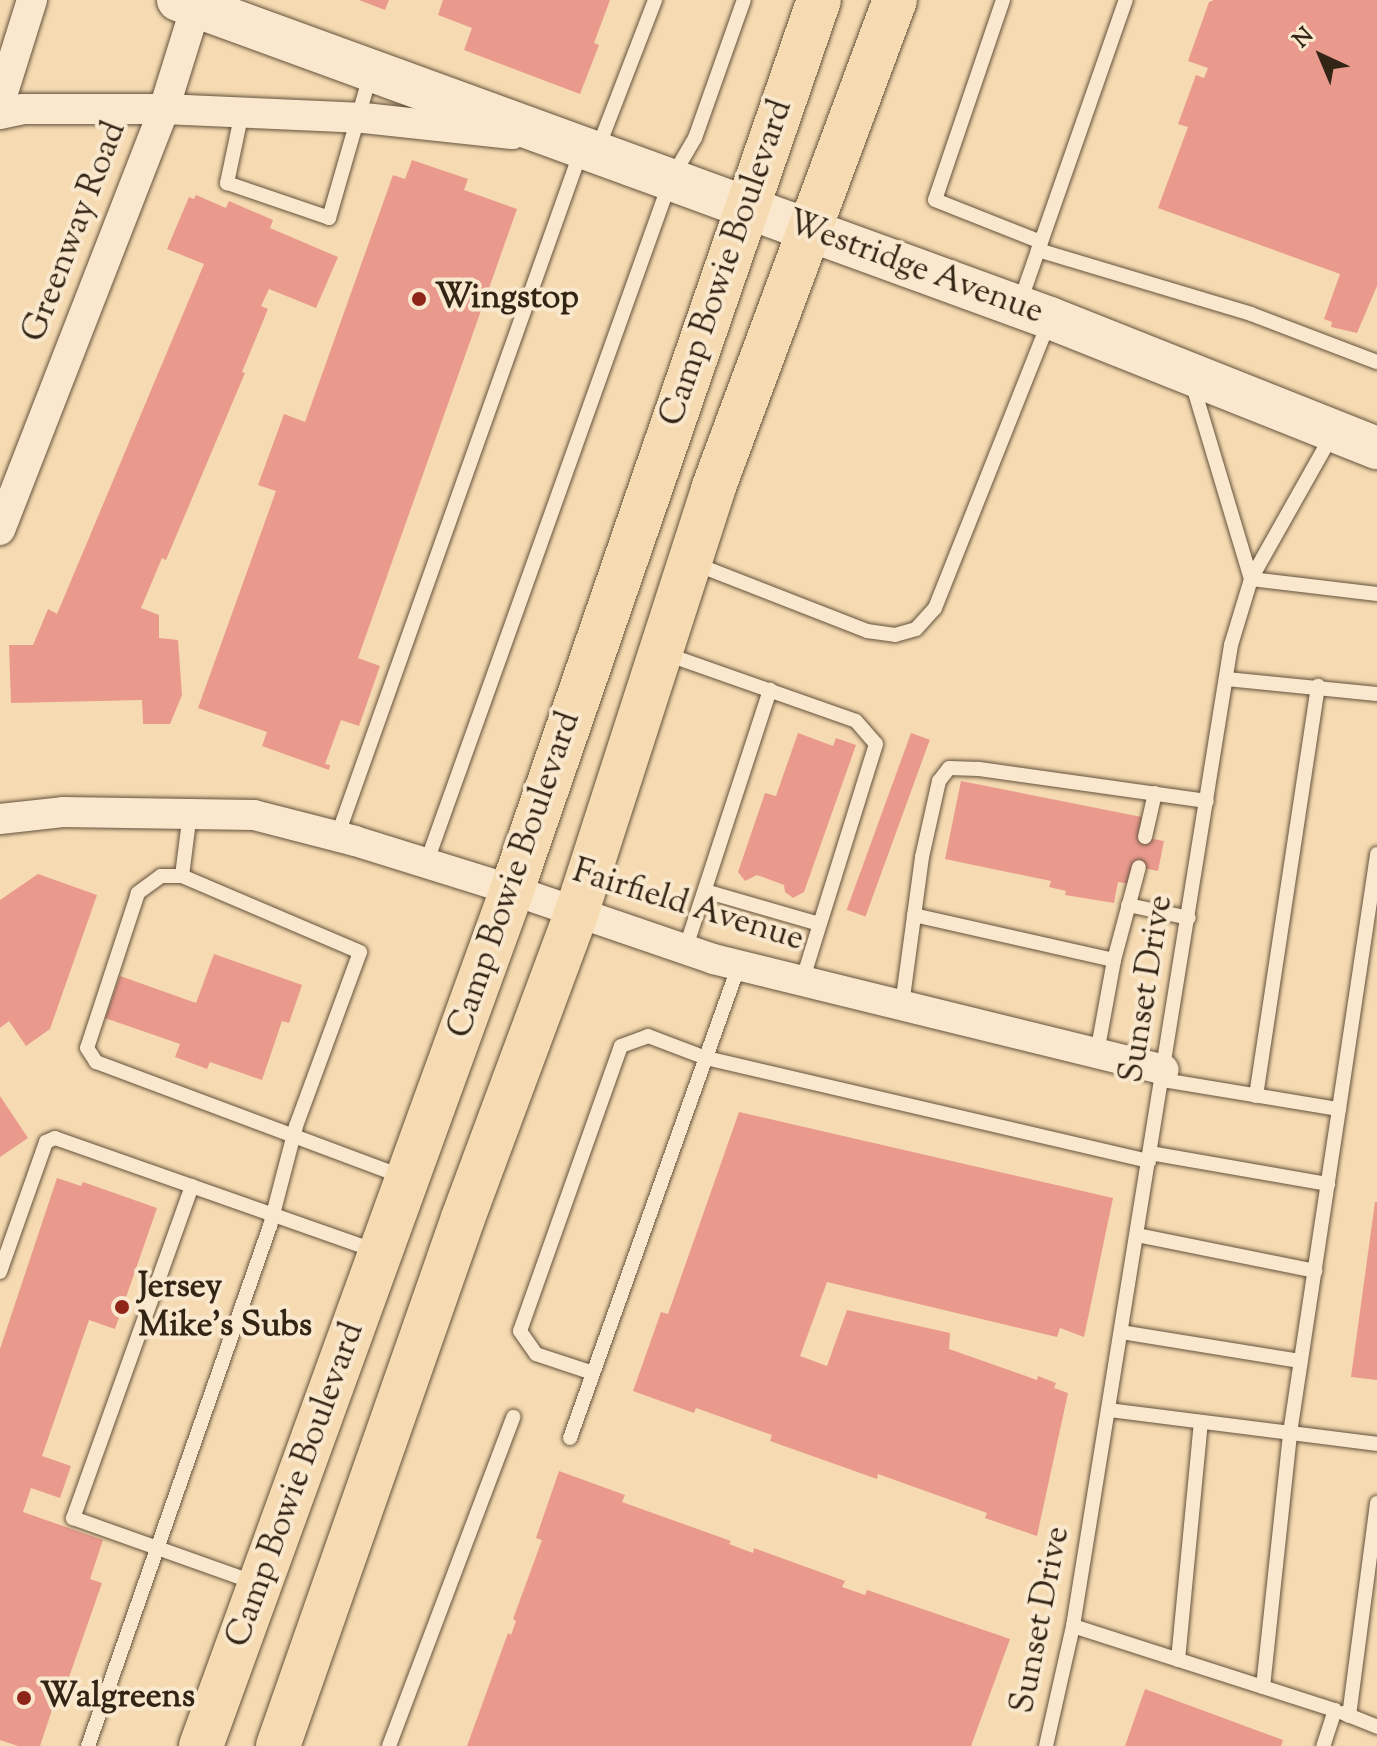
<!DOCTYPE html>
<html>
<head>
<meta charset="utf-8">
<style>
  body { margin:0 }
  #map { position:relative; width:1377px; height:1746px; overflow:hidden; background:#f6dbb2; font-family:"Sorts Mill Goudy",serif }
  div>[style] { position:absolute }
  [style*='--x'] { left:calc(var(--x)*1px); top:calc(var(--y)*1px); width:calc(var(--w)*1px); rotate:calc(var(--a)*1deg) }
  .building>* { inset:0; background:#e99a8d; transform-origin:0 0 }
  .roads { filter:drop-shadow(0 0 2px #64523c) drop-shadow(0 0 2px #64523c) }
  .lane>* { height:14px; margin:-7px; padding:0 7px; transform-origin:7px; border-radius:7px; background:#f9e8cd }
  .street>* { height:30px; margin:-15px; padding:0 15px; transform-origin:15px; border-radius:15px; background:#f9e8cd }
  .secondary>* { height:42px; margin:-21px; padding:0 21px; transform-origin:21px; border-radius:21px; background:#f9e8cd }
  .primary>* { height:44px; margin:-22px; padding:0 22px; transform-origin:22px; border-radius:22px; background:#f6dbb2 }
  .dots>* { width:22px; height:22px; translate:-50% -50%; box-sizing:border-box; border:4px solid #f9e8cd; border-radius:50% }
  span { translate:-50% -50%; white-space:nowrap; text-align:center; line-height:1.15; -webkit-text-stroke:8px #f9e8cd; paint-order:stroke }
  .street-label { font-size:34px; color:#332515 }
  .poi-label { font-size:34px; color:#332515; font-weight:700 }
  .left { translate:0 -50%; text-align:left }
  .north { position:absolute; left:1281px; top:16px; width:80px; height:80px; -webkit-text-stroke:6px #f9e8cd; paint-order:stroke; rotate:316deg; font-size:22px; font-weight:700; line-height:32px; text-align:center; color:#332515 }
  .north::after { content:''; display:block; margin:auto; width:28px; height:36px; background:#332515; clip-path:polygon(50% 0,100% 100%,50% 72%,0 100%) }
</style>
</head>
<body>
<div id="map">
  <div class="building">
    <div style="clip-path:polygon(359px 0,389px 0,385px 10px)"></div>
    <div style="clip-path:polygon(443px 0,610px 0,594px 43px,599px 45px,580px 94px,464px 50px,472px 28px,438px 15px)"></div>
    <div style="clip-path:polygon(1214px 0,1377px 0,1377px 286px,1357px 333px,1331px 327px,1332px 322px,1324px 319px,1340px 274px,1158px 208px,1188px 127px,1178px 124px,1196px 75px,1204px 78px,1208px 68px,1188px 61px,1209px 2px)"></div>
    <div style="clip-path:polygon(412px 160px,468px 179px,464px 190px,517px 209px,358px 658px,380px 666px,359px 726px,341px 720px,325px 764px,330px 765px,329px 770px,262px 746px,267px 732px,198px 708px,276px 491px,258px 485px,284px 414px,305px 422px,393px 175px,405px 179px)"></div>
    <div style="clip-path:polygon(196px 195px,226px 208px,229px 201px,273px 220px,270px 228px,338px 257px,316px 308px,269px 289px,261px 306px,268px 309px,242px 372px,245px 373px,166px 560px,162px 558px,141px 608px,159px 615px,159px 638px,178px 640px,182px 695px,170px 724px,143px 724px,142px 700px,11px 703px,9px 645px,33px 645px,48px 609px,57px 614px,204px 264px,167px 249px,189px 197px,194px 199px)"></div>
    <div style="clip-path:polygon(798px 733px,833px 746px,836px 738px,856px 745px,804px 892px,793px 898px,785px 892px,784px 885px,757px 875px,745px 881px,738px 872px,765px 793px,776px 796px)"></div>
    <div style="left:911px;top:733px;width:20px;height:188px;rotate:20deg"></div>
    <div style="clip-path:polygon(961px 781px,1142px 817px,1138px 836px,1164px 841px,1158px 871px,1133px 866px,1130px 884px,1118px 882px,1114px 903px,1065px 895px,1066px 891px,1049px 887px,1051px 881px,945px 859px)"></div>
    <div style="clip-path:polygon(38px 874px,97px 895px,50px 1029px,26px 1046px,9px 1021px,0 1028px,0 900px)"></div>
    <div style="clip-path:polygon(214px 954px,302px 985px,289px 1023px,282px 1021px,262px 1080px,210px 1062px,207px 1069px,175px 1057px,180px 1044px,105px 1018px,120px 976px,196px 1003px)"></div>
    <div style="clip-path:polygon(0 1096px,28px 1138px,0 1157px)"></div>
    <div style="clip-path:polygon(739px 1112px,1113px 1198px,1084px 1337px,1060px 1328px,1057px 1337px,827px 1282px,800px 1356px,827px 1366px,847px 1310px,950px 1333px,949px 1349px,1037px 1380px,1038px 1376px,1056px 1383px,1054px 1388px,1068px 1393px,1037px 1536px,985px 1518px,987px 1513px,878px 1474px,877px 1479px,770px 1441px,772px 1435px,696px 1408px,694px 1413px,633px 1391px,661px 1312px,668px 1314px)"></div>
    <div style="clip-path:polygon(57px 1178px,81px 1186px,83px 1182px,157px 1208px,115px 1329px,89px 1320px,42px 1456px,71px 1466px,60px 1498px,31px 1488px,23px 1512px,103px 1540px,90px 1579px,102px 1583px,61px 1700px,56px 1698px,40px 1746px,18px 1746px,0 1740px,0 1349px)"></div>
    <div style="clip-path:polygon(1375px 1202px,1377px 1202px,1377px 1380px,1351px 1377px)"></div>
    <div style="clip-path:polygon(559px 1471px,625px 1495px,622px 1502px,731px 1541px,729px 1544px,753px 1553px,754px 1548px,845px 1581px,842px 1587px,865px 1595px,867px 1590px,1010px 1639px,971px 1746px,467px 1746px,508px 1633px,511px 1635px,516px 1621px,513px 1619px,542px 1540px,536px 1538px)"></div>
    <div style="clip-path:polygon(1145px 1689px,1283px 1740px,1281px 1746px,1125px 1746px)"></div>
  </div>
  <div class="roads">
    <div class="lane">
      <div style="--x:1003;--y:0;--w:211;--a:108.8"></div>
      <div style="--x:935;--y:200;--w:114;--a:21.6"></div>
      <div style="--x:242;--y:112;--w:73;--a:101.9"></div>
      <div style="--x:227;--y:183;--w:108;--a:18.9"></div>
      <div style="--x:329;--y:218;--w:148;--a:-73.9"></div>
      <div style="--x:598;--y:148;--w:159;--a:-68.9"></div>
      <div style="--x:1038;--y:250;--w:222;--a:16.7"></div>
      <div style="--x:1251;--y:314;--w:135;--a:20.9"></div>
      <div style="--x:1020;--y:302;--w:320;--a:-70.7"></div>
      <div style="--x:1332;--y:435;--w:165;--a:119.4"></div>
      <div style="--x:1251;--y:579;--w:127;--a:6.8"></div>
      <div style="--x:693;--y:563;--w:187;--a:21.3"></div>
      <div style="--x:867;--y:631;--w:28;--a:8"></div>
      <div style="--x:895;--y:635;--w:22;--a:-16"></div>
      <div style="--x:916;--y:629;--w:28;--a:-48"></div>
      <div style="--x:935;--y:608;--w:309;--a:-68.3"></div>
      <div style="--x:666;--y:654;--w:201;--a:19.4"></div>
      <div style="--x:856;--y:721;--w:30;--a:49"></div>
      <div style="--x:876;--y:744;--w:248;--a:107.3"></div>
      <div style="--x:1226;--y:679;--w:152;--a:5.7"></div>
      <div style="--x:337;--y:837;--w:728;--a:-70.42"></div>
      <div style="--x:1145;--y:837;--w:45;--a:-77.2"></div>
      <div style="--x:426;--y:864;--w:727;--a:-70.32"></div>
      <div style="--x:671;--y:179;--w:48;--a:-59.7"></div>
      <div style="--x:695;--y:138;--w:146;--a:-70.5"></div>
      <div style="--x:182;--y:876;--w:21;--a:180"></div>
      <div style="--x:161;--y:876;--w:29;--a:144"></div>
      <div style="--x:138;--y:893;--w:163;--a:108.2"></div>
      <div style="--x:87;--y:1048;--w:17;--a:57"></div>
      <div style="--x:96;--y:1062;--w:328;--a:20.5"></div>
      <div style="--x:705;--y:891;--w:119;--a:16.1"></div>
      <div style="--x:1128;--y:905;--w:62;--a:12"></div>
      <div style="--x:914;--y:915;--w:205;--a:12.7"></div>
      <div style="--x:685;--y:950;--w:274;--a:-71.9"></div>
      <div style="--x:902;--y:1005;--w:149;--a:-82.3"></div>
      <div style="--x:922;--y:857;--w:78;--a:-77.4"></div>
      <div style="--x:939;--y:781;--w:16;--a:-52"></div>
      <div style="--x:949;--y:768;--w:30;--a:2"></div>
      <div style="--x:979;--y:769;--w:230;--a:8"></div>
      <div style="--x:1097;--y:1053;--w:95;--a:-79.6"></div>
      <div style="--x:1114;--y:960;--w:96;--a:-75"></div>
      <div style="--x:1163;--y:1080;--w:178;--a:9.4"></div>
      <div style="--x:1339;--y:1109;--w:258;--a:-81.5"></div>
      <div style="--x:1256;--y:1096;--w:415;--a:-81.4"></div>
      <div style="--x:1150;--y:1153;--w:181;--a:9.9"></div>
      <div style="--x:192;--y:1186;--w:353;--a:109.7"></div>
      <div style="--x:73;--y:1518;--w:194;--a:19.6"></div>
      <div style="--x:1137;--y:1235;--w:182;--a:11.4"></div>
      <div style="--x:0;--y:1272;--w:138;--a:-70.5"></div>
      <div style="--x:46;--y:1142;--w:10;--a:-24"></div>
      <div style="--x:55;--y:1138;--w:340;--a:19.4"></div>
      <div style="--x:1121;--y:1332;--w:182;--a:9.2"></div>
      <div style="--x:593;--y:1373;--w:60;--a:-161.6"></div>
      <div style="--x:536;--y:1354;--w:28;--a:-125"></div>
      <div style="--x:520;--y:1331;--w:302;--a:-70.5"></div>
      <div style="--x:621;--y:1046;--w:29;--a:-20"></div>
      <div style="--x:648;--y:1036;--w:62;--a:20.8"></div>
      <div style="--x:706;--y:1058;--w:455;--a:13.1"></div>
      <div style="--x:1109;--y:1410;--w:270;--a:7.2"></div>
      <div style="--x:570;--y:1438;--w:502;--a:-70.34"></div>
      <div style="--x:1073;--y:1626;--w:275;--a:17.8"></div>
      <div style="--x:1335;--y:1710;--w:38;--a:108"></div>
      <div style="--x:1178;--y:1660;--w:239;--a:-84.5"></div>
      <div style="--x:1263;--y:1687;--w:255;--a:-83.9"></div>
      <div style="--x:1290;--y:1433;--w:328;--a:-81.4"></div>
      <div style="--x:1343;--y:1713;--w:37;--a:22"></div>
      <div style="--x:1349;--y:1716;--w:215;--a:-82.5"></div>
      <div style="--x:88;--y:1746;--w:551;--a:-70.71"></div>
      <div style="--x:270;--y:1226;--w:103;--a:-75.4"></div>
      <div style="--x:296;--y:1126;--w:185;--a:-69.8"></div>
      <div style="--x:360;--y:952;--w:194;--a:-156.9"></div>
      <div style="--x:182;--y:876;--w:64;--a:-82.8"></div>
      <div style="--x:389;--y:1746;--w:352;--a:-69.3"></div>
      <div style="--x:1046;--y:1746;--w:123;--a:-77.3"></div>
      <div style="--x:1073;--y:1626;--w:994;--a:-80.85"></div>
      <div style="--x:1231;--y:645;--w:69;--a:-73.1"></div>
      <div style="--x:1251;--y:579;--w:206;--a:-106.7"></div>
    </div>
    <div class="street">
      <div style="--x:0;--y:102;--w:107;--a:-72.6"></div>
      <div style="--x:0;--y:114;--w:24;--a:-12"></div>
      <div style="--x:23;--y:109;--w:141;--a:0"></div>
      <div style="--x:164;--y:109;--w:200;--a:2.6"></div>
      <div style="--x:364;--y:118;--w:149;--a:6.2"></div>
      <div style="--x:0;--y:530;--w:452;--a:-68.7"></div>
      <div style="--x:164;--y:109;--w:114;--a:-72.7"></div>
      <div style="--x:0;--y:819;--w:63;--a:-6.3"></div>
      <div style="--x:63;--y:812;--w:191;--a:0.9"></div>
      <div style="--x:254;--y:815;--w:104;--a:14.4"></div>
      <div style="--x:355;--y:841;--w:164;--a:17.3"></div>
      <div style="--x:512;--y:890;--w:213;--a:18.9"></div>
      <div style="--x:713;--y:959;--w:464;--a:13.8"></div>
    </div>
    <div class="secondary">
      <div style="--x:178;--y:0;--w:928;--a:20.04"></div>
      <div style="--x:1050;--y:318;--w:352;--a:21.7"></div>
    </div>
    <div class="primary">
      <div style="--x:201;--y:1746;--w:911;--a:-70.03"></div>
      <div style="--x:512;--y:890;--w:941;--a:-70.97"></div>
      <div style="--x:278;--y:1746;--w:559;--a:-70.69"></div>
      <div style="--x:463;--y:1218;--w:324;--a:-69.6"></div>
      <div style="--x:576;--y:914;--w:447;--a:-72.1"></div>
      <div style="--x:713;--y:489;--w:522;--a:-69.59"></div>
    </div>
  </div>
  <div class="dots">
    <div style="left:419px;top:299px;background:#8f2418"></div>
    <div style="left:122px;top:1307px;background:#8f2418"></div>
    <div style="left:24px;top:1698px;background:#8f2418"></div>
  </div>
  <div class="street-label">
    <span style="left:75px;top:232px;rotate:-69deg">Greenway Road</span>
    <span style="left:727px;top:263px;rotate:-71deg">Camp Bowie Boulevard</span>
    <span style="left:915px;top:268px;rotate:20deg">Westridge Avenue</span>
    <span style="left:515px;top:875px;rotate:-71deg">Camp Bowie Boulevard</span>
    <span style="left:688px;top:906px;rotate:17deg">Fairfield Avenue</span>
    <span style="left:1147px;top:989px;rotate:-81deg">Sunset Drive</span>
    <span style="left:296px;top:1485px;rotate:-70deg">Camp Bowie Boulevard</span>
    <span style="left:1041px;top:1620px;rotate:-79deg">Sunset Drive</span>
  </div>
  <div class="poi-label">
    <span class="left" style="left:435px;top:299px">Wingstop</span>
    <span class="left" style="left:138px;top:1307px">Jersey<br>Mike's Subs</span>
    <span class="left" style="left:40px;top:1698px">Walgreens</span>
  </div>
  <div class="north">N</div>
</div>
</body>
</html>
